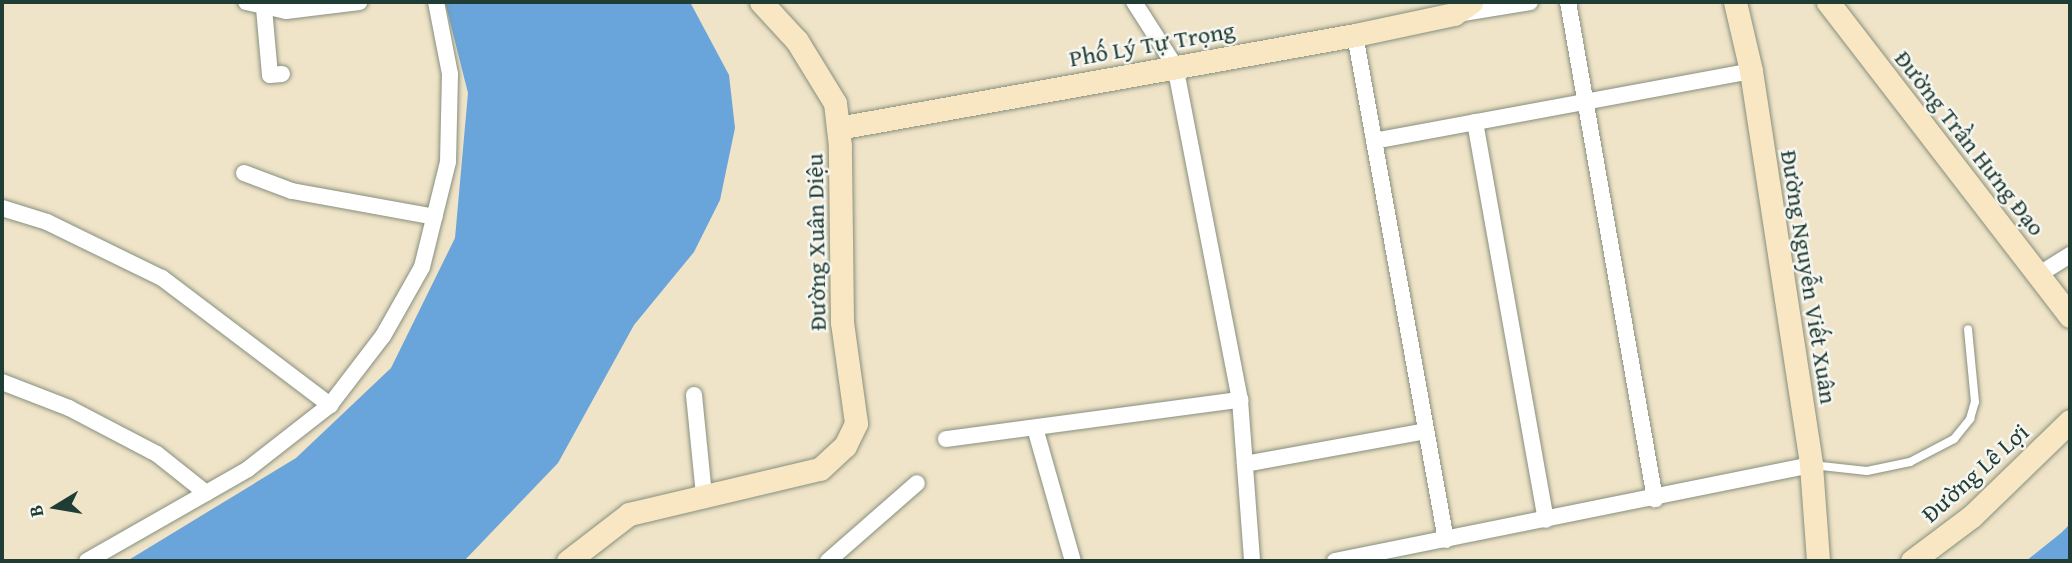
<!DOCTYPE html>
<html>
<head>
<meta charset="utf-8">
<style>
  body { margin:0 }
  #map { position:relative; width:2072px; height:563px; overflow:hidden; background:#efe3c8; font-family:"Gentium Book Plus",serif }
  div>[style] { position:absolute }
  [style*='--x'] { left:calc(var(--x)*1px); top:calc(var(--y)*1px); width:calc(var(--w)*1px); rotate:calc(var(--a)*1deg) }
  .water>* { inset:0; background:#69a5da }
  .roads { filter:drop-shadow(0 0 2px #87907e) drop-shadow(0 0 2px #87907e) }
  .lane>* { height:8px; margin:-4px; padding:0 4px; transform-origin:4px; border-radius:4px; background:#fff }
  .street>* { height:16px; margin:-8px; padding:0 8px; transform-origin:8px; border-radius:8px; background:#fff }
  .secondary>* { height:23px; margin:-11.5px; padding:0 11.5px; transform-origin:11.5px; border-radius:11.5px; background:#f9e7c3 }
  span { translate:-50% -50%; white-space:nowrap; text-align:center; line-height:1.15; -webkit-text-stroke:5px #f6f6f2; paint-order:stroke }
  .street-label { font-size:24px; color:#1f3d34 }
  .frame { position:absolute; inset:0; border:4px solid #1f3d34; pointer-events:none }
  .north { position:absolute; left:21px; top:472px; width:70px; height:70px; -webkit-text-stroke:5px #f6f6f2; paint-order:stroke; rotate:259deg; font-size:19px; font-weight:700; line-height:28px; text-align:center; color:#1f3d34 }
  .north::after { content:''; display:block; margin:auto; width:24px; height:32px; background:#1f3d34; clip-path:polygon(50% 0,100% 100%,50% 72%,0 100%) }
</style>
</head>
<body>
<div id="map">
  <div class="water">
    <div style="clip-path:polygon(445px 2px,690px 2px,729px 75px,735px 128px,720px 200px,694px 252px,634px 325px,558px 463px,464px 561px,127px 561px,296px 458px,391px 368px,455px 238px,468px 93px)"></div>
    <div style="clip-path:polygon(2070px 524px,2070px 561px,2026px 561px,2061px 533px)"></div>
  </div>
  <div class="roads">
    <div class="lane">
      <div style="--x:1812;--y:465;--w:55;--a:6.2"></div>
      <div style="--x:1867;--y:471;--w:44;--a:-11.8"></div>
      <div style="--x:1910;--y:462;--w:50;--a:-27.6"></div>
      <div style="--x:1954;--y:439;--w:26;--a:-51"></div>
      <div style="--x:1970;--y:419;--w:18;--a:-74"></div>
      <div style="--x:1975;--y:402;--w:73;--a:-95.5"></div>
    </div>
    <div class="street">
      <div style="--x:246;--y:2;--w:41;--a:12.7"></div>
      <div style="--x:286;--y:11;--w:74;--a:-7"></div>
      <div style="--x:1568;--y:2;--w:505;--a:80.07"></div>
      <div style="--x:264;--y:8;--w:67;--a:84.9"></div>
      <div style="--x:270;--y:75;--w:12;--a:-5"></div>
      <div style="--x:1457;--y:14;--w:74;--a:-9.3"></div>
      <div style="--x:1355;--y:35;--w:513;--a:79.79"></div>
      <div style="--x:1475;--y:122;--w:404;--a:79.9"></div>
      <div style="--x:1374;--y:141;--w:383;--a:-10.5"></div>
      <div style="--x:244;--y:173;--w:51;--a:20.6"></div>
      <div style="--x:292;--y:191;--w:145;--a:10.3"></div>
      <div style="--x:2;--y:208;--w:47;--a:17.3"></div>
      <div style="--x:47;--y:222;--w:128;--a:26"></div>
      <div style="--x:162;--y:278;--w:211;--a:37.1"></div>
      <div style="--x:2038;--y:275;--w:38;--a:-32"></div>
      <div style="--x:2;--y:382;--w:72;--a:21.2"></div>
      <div style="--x:69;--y:408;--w:99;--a:27.6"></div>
      <div style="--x:157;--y:454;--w:63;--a:38.5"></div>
      <div style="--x:694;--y:395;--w:100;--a:84.3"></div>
      <div style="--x:1240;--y:400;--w:161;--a:85.7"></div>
      <div style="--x:1035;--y:428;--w:138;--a:74.1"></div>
      <div style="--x:946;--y:439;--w:297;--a:-7.6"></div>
      <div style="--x:1240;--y:400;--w:340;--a:-101"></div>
      <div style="--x:1175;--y:66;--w:76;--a:-122.6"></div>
      <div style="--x:1245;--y:464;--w:184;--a:-10.3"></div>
      <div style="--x:87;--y:561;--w:185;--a:-29.7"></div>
      <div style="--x:248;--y:469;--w:104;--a:-38"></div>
      <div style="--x:330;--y:405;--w:87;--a:-52.5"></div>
      <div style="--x:383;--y:336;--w:79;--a:-60.5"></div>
      <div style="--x:422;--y:267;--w:108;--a:-76.1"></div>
      <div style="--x:448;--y:162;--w:88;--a:-88.7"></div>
      <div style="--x:450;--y:74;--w:73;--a:-101"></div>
      <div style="--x:828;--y:561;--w:118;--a:-41.2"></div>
      <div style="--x:1335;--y:561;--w:486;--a:-11.4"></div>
    </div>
    <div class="secondary">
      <div style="--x:1735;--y:2;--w:71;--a:76.9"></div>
      <div style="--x:1751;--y:71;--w:399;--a:81.3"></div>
      <div style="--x:1811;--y:465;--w:96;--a:85.8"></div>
      <div style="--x:1828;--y:2;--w:396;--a:52.4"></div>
      <div style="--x:838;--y:128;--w:525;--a:-10.2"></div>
      <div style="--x:1355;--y:35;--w:101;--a:-12"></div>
      <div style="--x:1454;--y:14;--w:21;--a:-35"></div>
      <div style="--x:568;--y:561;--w:77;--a:-37.6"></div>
      <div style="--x:629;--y:514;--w:196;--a:-13.3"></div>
      <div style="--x:820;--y:469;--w:34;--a:-43"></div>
      <div style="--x:845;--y:446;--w:25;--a:-64"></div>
      <div style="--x:856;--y:423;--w:102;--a:-97.9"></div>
      <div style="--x:842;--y:322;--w:176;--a:-90.7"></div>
      <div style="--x:840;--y:146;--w:43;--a:-96.6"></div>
      <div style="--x:835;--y:103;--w:73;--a:-121.5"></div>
      <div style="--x:797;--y:41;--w:53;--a:-132.7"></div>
      <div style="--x:1912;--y:561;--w:75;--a:-36.9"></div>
      <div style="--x:1972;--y:516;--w:136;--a:-44.1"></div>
    </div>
  </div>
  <div class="street-label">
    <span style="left:1152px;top:44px;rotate:-10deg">Phố Lý Tự Trọng</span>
    <span style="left:1970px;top:143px;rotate:52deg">Đường Trần Hưng Đạo</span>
    <span style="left:816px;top:242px;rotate:-91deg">Đường Xuân Diệu</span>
    <span style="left:1809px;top:277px;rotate:81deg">Đường Nguyễn Viết Xuân</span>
    <span style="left:1975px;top:473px;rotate:-42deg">Đường Lê Lợi</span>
  </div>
  <div class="frame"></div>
  <div class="north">B</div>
</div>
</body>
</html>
